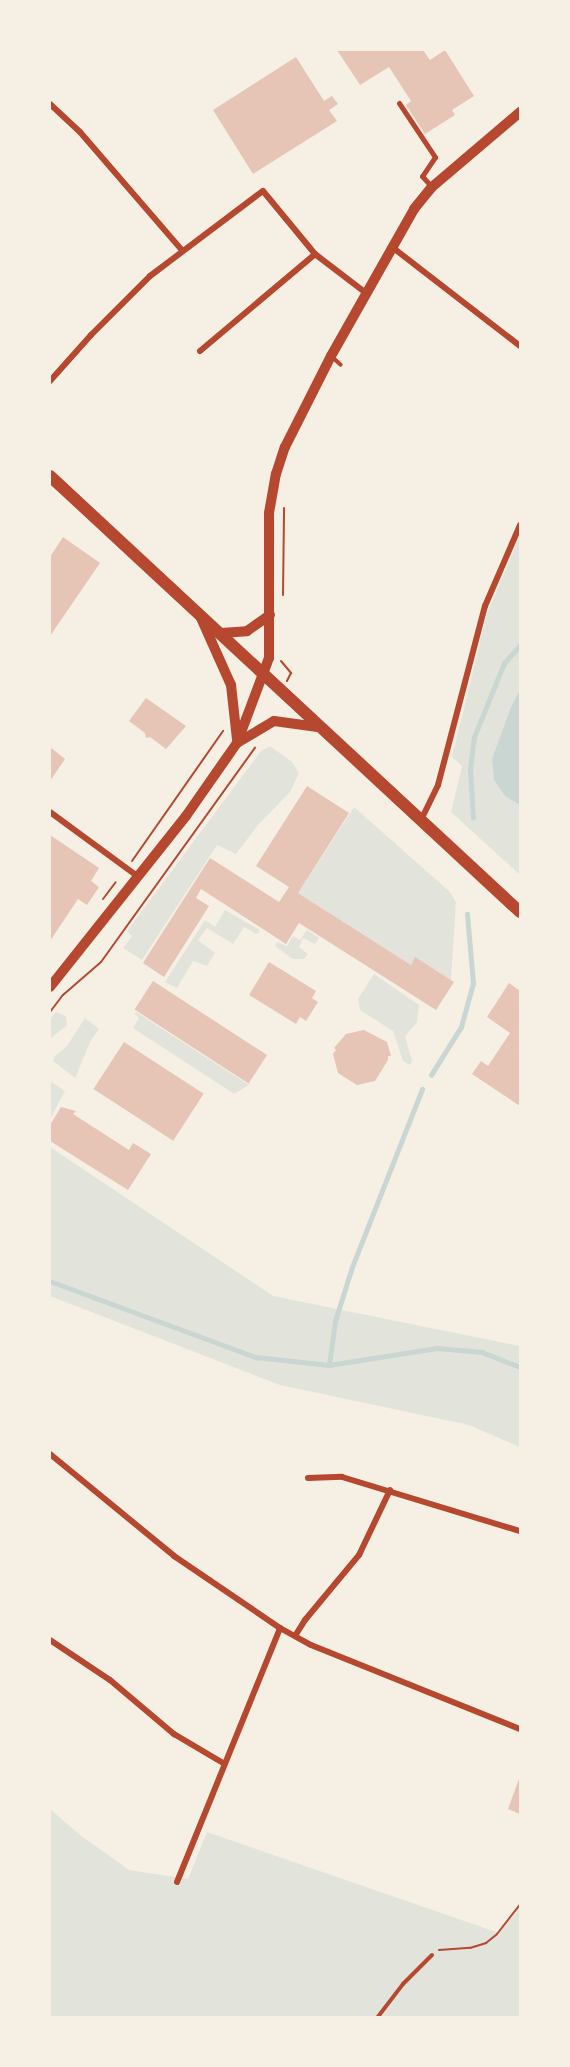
<!DOCTYPE html>
<html>
<head>
<meta charset="utf-8">
<style>
  body { margin:0 }
  #map { position:relative; width:570px; height:2067px; overflow:hidden; background:#f6efe4; font-family:Figtree,sans-serif }
  div>[style] { position:absolute }
  [style*='--x'] { left:calc(var(--x)*1px); top:calc(var(--y)*1px); width:calc(var(--w)*1px); rotate:calc(var(--a)*1deg) }
  .green>* { inset:0; background:#e2e4dc }
  .water>* { inset:0; background:#c9d6d2 }
  .stream>* { height:4.5px; margin:-2.25px; padding:0 2.25px; transform-origin:2.25px; border-radius:2.25px; background:#c9d6d2 }
  .building>* { inset:0; background:#e6c5b7; transform-origin:0 0 }
  .path>* { height:2px; margin:-1px; padding:0 1px; transform-origin:1px; border-radius:1px; background:#b5482f }
  .service>* { height:4px; margin:-2px; padding:0 2px; transform-origin:2px; border-radius:2px; background:#b5482f }
  .pedestrian>* { height:5px; margin:-2.5px; padding:0 2.5px; transform-origin:2.5px; border-radius:2.5px; background:#b5482f }
  .minor>* { height:6px; margin:-3px; padding:0 3px; transform-origin:3px; border-radius:3px; background:#b5482f }
  .secondary>* { height:10px; margin:-5px; padding:0 5px; transform-origin:5px; border-radius:5px; background:#b5482f }
  .primary>* { height:12px; margin:-6px; padding:0 6px; transform-origin:6px; border-radius:6px; background:#b5482f }
  span { translate:-50% -50%; white-space:nowrap; text-align:center; line-height:1.15; -webkit-text-stroke:6px #f6efe4; paint-order:stroke }
  .frame { position:absolute; inset:0; border:51px solid #f6efe4; pointer-events:none }
</style>
</head>
<body>
<div id="map">
  <div class="green">
    <div style="clip-path:polygon(520px 536px,520px 875px,451px 812px,462px 766px,452px 757px,487px 614px)"></div>
    <div style="clip-path:polygon(270px 746px,292px 762px,299px 773px,290px 792px,258px 825px,236px 854px,217px 845px,142px 960px,123px 948px,132px 936px,127px 931px,261px 751px)"></div>
    <div style="clip-path:polygon(354px 807px,450px 892px,456px 902px,451px 980px,415px 958px,411px 965px,298px 893px)"></div>
    <div style="clip-path:polygon(225px 910px,260px 930px,257px 934px,244px 927px,233px 944px,207px 928px,198px 940px,215px 953px,207px 966px,193px 961px,177px 988px,165px 982px,205px 920px,215px 927px)"></div>
    <div style="clip-path:polygon(307px 930px,319px 938px,315px 944px,303px 938px,299px 947px,308px 954px,304px 959px,293px 959px,275px 946px,277px 942px,287px 946px,293px 936px,300px 940px)"></div>
    <div style="clip-path:polygon(374px 974px,419px 1005px,417px 1022px,405px 1036px,412px 1061px,410px 1065px,403px 1061px,393px 1031px,360px 1010px,358px 999px)"></div>
    <div style="clip-path:polygon(56px 1012px,66px 1016px,67px 1025px,50px 1039px,50px 1019px)"></div>
    <div style="clip-path:polygon(136px 1012px,249px 1085px,234px 1094px,133px 1028px,139px 1018px,135px 1014px)"></div>
    <div style="clip-path:polygon(85px 1018px,99px 1029px,91px 1040px,75px 1078px,53px 1061px,55px 1056px,67px 1046px)"></div>
    <div style="clip-path:polygon(50px 1081px,65px 1091px,50px 1119px)"></div>
    <div style="clip-path:polygon(50px 1147px,273px 1296px,520px 1346px,520px 1447px,469px 1425px,280px 1385px,50px 1296px)"></div>
    <div style="clip-path:polygon(50px 1809px,80px 1835px,129px 1870px,188px 1879px,207px 1832px,499px 1933px,520px 1909px,520px 2017px,50px 2017px)"></div>
  </div>
  <div class="water">
    <div style="clip-path:polygon(520px 690px,520px 805px,505px 796px,494px 780px,492px 759px,511px 707px)"></div>
  </div>
  <div class="stream">
    <div style="--x:473;--y:818;--w:49;--a:-93.5"></div>
    <div style="--x:470;--y:769;--w:32;--a:-83"></div>
    <div style="--x:474;--y:737;--w:80;--a:-67.9"></div>
    <div style="--x:504;--y:663;--w:24;--a:-48"></div>
    <div style="--x:431;--y:1075;--w:57;--a:-58"></div>
    <div style="--x:461;--y:1027;--w:46;--a:-74.7"></div>
    <div style="--x:473;--y:983;--w:69;--a:-95"></div>
    <div style="--x:50;--y:1281;--w:220;--a:20.3"></div>
    <div style="--x:256;--y:1357;--w:73;--a:6.3"></div>
    <div style="--x:329;--y:1365;--w:109;--a:-8.9"></div>
    <div style="--x:437;--y:1348;--w:45;--a:5.1"></div>
    <div style="--x:482;--y:1352;--w:41;--a:21.5"></div>
    <div style="--x:329;--y:1365;--w:44;--a:-82.2"></div>
    <div style="--x:335;--y:1321;--w:57;--a:-72.5"></div>
    <div style="--x:352;--y:1267;--w:191;--a:-68.5"></div>
  </div>
  <div class="building">
    <div style="clip-path:polygon(337px 50px,423px 50px,430px 60px,445px 50px,474px 96px,452px 110px,455px 115px,425px 134px,406px 105px,411px 101px,389px 67px,360px 85px)"></div>
    <div style="clip-path:polygon(296px 57px,324px 101px,332px 96px,338px 104px,329px 110px,337px 121px,253px 174px,213px 110px)"></div>
    <div style="clip-path:polygon(63px 537px,100px 563px,50px 636px,50px 557px)"></div>
    <div style="clip-path:polygon(146px 698px,186px 726px,166px 749px,150px 737px,146px 738px,145px 733px,129px 721px)"></div>
    <div style="clip-path:polygon(50px 747px,65px 759px,50px 781px)"></div>
    <div style="clip-path:polygon(307px 786px,349px 813px,298px 893px,411px 965px,415px 957px,454px 982px,436px 1010px,299px 923px,286px 944px,201px 889px,196px 898px,209px 906px,164px 977px,143px 963px,210px 858px,279px 902px,289px 887px,256px 866px)"></div>
    <div style="clip-path:polygon(50px 835px,99px 868px,91px 881px,99px 887px,87px 905px,78px 899px,50px 941px)"></div>
    <div style="clip-path:polygon(269px 962px,316px 991px,312px 998px,318px 1002px,306px 1021px,300px 1017px,296px 1024px,249px 995px)"></div>
    <div style="left:153px;top:981px;width:136px;height:34px;rotate:33deg"></div>
    <div style="clip-path:polygon(509px 983px,520px 991px,520px 1106px,472px 1074px,481px 1061px,488px 1066px,510px 1033px,487px 1017px)"></div>
    <div style="clip-path:polygon(364px 1030px,387px 1042px,391px 1056px,388px 1056px,388px 1060px,375px 1081px,357px 1085px,338px 1073px,333px 1054px,336px 1050px,334px 1048px,346px 1034px)"></div>
    <div style="left:124px;top:1042px;width:95px;height:56px;rotate:33deg"></div>
    <div style="clip-path:polygon(61px 1107px,76px 1111px,73px 1114px,129px 1150px,133px 1143px,151px 1154px,128px 1190px,50px 1141px,50px 1125px)"></div>
    <div style="clip-path:polygon(520px 1776px,520px 1814px,508px 1809px)"></div>
  </div>
  <div class="path">
    <div style="--x:283;--y:595;--w:87;--a:-89.3"></div>
    <div style="--x:281;--y:661;--w:16;--a:50"></div>
    <div style="--x:291;--y:673;--w:9;--a:117"></div>
    <div style="--x:132;--y:861;--w:159;--a:-55"></div>
    <div style="--x:103;--y:899;--w:21;--a:-53"></div>
    <div style="--x:50;--y:1012;--w:21;--a:-53"></div>
    <div style="--x:63;--y:995;--w:50;--a:-41"></div>
    <div style="--x:101;--y:962;--w:264;--a:-54.3"></div>
    <div style="--x:439;--y:1950;--w:31;--a:-4"></div>
    <div style="--x:470;--y:1948;--w:17;--a:-17"></div>
    <div style="--x:486;--y:1943;--w:14;--a:-39"></div>
    <div style="--x:497;--y:1934;--w:37;--a:-52"></div>
  </div>
  <div class="service">
    <div style="--x:331;--y:356;--w:13;--a:42"></div>
    <div style="--x:377;--y:2018;--w:43;--a:-52.6"></div>
    <div style="--x:403;--y:1984;--w:41;--a:-45"></div>
  </div>
  <div class="pedestrian">
    <div style="--x:399;--y:103;--w:65;--a:56.3"></div>
    <div style="--x:435;--y:157;--w:23;--a:124"></div>
    <div style="--x:422;--y:176;--w:15;--a:48"></div>
  </div>
  <div class="minor">
    <div style="--x:50;--y:104;--w:41;--a:43"></div>
    <div style="--x:80;--y:132;--w:156;--a:49.2"></div>
    <div style="--x:392;--y:247;--w:162;--a:37.7"></div>
    <div style="--x:200;--y:351;--w:150;--a:-40.1"></div>
    <div style="--x:50;--y:381;--w:62;--a:-48.3"></div>
    <div style="--x:91;--y:335;--w:83;--a:-45"></div>
    <div style="--x:150;--y:276;--w:141;--a:-37"></div>
    <div style="--x:263;--y:191;--w:82;--a:50.5"></div>
    <div style="--x:315;--y:254;--w:64;--a:37.4"></div>
    <div style="--x:50;--y:812;--w:108;--a:36.3"></div>
    <div style="--x:421;--y:820;--w:39;--a:-64"></div>
    <div style="--x:438;--y:785;--w:185;--a:-75.3"></div>
    <div style="--x:485;--y:606;--w:88;--a:-66.6"></div>
    <div style="--x:50;--y:1454;--w:161;--a:39.4"></div>
    <div style="--x:174;--y:1556;--w:128;--a:34.2"></div>
    <div style="--x:280;--y:1628;--w:35;--a:29"></div>
    <div style="--x:311;--y:1645;--w:225;--a:21.9"></div>
    <div style="--x:308;--y:1478;--w:34;--a:-2"></div>
    <div style="--x:342;--y:1477;--w:186;--a:16.9"></div>
    <div style="--x:295;--y:1636;--w:19;--a:-58"></div>
    <div style="--x:305;--y:1620;--w:85;--a:-50.3"></div>
    <div style="--x:359;--y:1555;--w:72;--a:-64.5"></div>
    <div style="--x:50;--y:1640;--w:72;--a:33.7"></div>
    <div style="--x:110;--y:1680;--w:84;--a:40.2"></div>
    <div style="--x:174;--y:1734;--w:57;--a:30.6"></div>
    <div style="--x:177;--y:1882;--w:274;--a:-67.9"></div>
  </div>
  <div class="secondary">
    <div style="--x:201;--y:618;--w:73;--a:65.9"></div>
    <div style="--x:231;--y:685;--w:54;--a:83.7"></div>
    <div style="--x:221;--y:633;--w:26;--a:-4"></div>
    <div style="--x:247;--y:631;--w:28;--a:-35"></div>
    <div style="--x:237;--y:743;--w:43;--a:-30.7"></div>
    <div style="--x:274;--y:721;--w:44;--a:7.8"></div>
    <div style="--x:50;--y:987;--w:218;--a:-51.5"></div>
    <div style="--x:186;--y:816;--w:89;--a:-55.1"></div>
    <div style="--x:237;--y:743;--w:91;--a:-69.4"></div>
    <div style="--x:269;--y:658;--w:145;--a:-90"></div>
    <div style="--x:269;--y:513;--w:40;--a:-80"></div>
    <div style="--x:276;--y:474;--w:28;--a:-72"></div>
    <div style="--x:285;--y:447;--w:102;--a:-63.2"></div>
    <div style="--x:331;--y:356;--w:169;--a:-60.5"></div>
    <div style="--x:414;--y:209;--w:28;--a:-51"></div>
    <div style="--x:432;--y:187;--w:116;--a:-40.4"></div>
  </div>
  <div class="primary">
    <div style="--x:50;--y:476;--w:641;--a:42.85"></div>
  </div>
  <div class="frame"></div>
</div>
</body>
</html>
